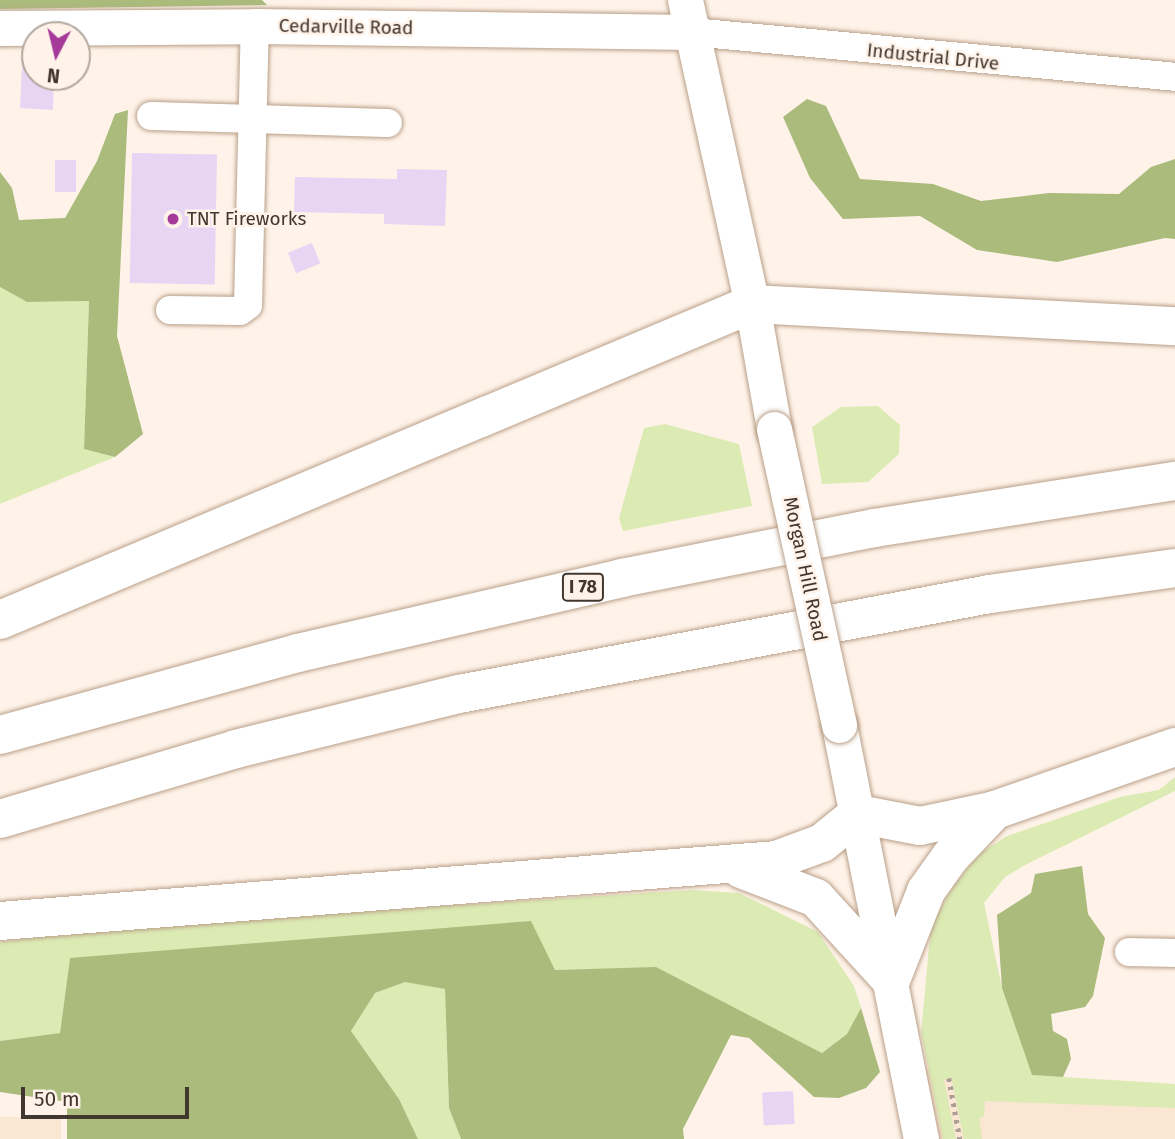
<!DOCTYPE html>
<html>
<head>
<meta charset="utf-8">
<style>
  body { margin:0 }
  #map { position:relative; width:1175px; height:1139px; overflow:hidden; background:#fff3e9; font-family:"Fira Sans",sans-serif }
  div>[style] { position:absolute }
  [style*='--x'] { left:calc(var(--x)*1px); top:calc(var(--y)*1px); width:calc(var(--w)*1px); rotate:calc(var(--a)*1deg) }
  .built>* { inset:0; background:#fae6d3; transform-origin:0 0 }
  .green>* { inset:0; background:#dcebb4 }
  .forest>* { inset:0; background:#aabb7c }
  .building>* { inset:0; background:#e6d6f4; transform-origin:0 0 }
  .path>* { height:4.5px; margin-top:-2.25px; transform-origin:0; background:repeating-linear-gradient(90deg,#aa9e95 0 3.5px,transparent 0 8.5px) }
  .roads { filter:drop-shadow(0 0 2px #baa089) drop-shadow(0 0 2px #baa089) }
  .minor>* { height:28px; margin:-14px; padding:0 14px; transform-origin:14px; border-radius:14px; background:#fff }
  .major>* { height:35px; margin:-17.5px; padding:0 17.5px; transform-origin:17.5px; border-radius:17.5px; background:#fff }
  .highway>* { height:38px; margin:-19px; padding:0 19px; transform-origin:19px; border-radius:19px; background:#fff }
  .bridges { filter:drop-shadow(0 0 2px #baa089) drop-shadow(0 0 2px #baa089) }
  .major-bridge>* { height:35px; margin:-17.5px; padding:0 17.5px; transform-origin:17.5px; border-radius:17.5px; background:#fff }
  .dots>* { width:19px; height:19px; translate:-50% -50%; box-sizing:border-box; border:4px solid #fff3e9; border-radius:50% }
  span { translate:-50% -50%; white-space:nowrap; text-align:center; line-height:1.15; -webkit-text-stroke:5px #fff3e9; paint-order:stroke }
  .shield-label span { padding:2px 5px; background:#fff3e9; border:2px solid; border-radius:5px; -webkit-text-stroke-width:0 }
  .shield-label { font-size:18px; color:#42372e; font-weight:700 }
  .street-label { font-size:19px; color:#42372e }
  .poi-label { font-size:19px; color:#42372e }
  .left { translate:0 -50%; text-align:left }
  .north { position:absolute; left:21px; top:21px; width:70px; height:70px; box-sizing:border-box; background:#fff3e9; border:2px solid #b3a89e; border-radius:50%; rotate:187deg; font-size:19px; font-weight:700; line-height:28px; text-align:center; color:#42372e }
  .north::after { content:''; display:block; margin:auto; width:24px; height:32px; background:#a53a9b; clip-path:polygon(50% 0,100% 100%,50% 72%,0 100%) }
  .scale { position:absolute; left:21px; top:1087px; width:168px; height:32px; box-sizing:border-box; border:4px solid #42372e; border-top:0; padding-left:9px; font-size:21px; line-height:24px; white-space:nowrap; color:#42372e; -webkit-text-stroke:5px #fff3e9; paint-order:stroke }
</style>
</head>
<body>
<div id="map">
  <div class="built">
    <div style="clip-path:polygon(920px 1069px,1175px 1084px,1175px 1139px,933px 1139px)"></div>
    <div style="left:0;top:1117px;width:61px;height:22px"></div>
  </div>
  <div class="green">
    <div style="clip-path:polygon(0 287px,27px 302px,89px 301px,84px 449px,115px 457px,0 504px)"></div>
    <div style="clip-path:polygon(878px 406px,900px 425px,899px 454px,868px 482px,822px 484px,812px 427px,841px 407px)"></div>
    <div style="clip-path:polygon(665px 424px,739px 444px,752px 506px,623px 531px,619px 518px,644px 428px)"></div>
    <div style="clip-path:polygon(1175px 777px,1175px 791px,1027px 864px,1005px 877px,984px 903px,1002px 988px,1032px 1075px,1175px 1084px,1175px 1108px,985px 1101px,984px 1116px,979px 1118px,982px 1139px,964px 1139px,951px 1077px,944px 1080px,956px 1139px,943px 1139px,921px 1033px,931px 925px,954px 885px,980px 853px,1007px 836px,1120px 797px,1159px 790px)"></div>
    <div style="clip-path:polygon(693px 890px,739px 893px,818px 932px,854px 986px,861px 1008px,847px 1034px,822px 1053px,656px 968px,555px 970px,70px 958px,60px 1033px,0 1041px,0 942px,111px 927px)"></div>
    <div style="clip-path:polygon(405px 981px,445px 989px,449px 1108px,461px 1139px,418px 1139px,399px 1099px,351px 1031px,375px 993px)"></div>
  </div>
  <div class="forest">
    <div style="clip-path:polygon(0 0,262px 0,267px 5px,0 9px)"></div>
    <div style="clip-path:polygon(807px 99px,826px 106px,860px 179px,933px 184px,981px 201px,1049px 193px,1119px 194px,1151px 167px,1175px 159px,1175px 239px,1165px 238px,1057px 262px,977px 250px,920px 216px,843px 219px,810px 178px,783px 117px)"></div>
    <div style="clip-path:polygon(128px 110px,117px 336px,143px 434px,115px 457px,84px 449px,89px 301px,27px 302px,0 287px,0 172px,12px 188px,19px 220px,65px 218px,97px 161px,115px 114px)"></div>
    <div style="clip-path:polygon(1082px 866px,1088px 914px,1105px 938px,1093px 996px,1085px 1007px,1051px 1014px,1053px 1031px,1067px 1039px,1071px 1059px,1063px 1077px,1032px 1075px,1002px 988px,997px 915px,1031px 893px,1035px 874px)"></div>
    <div style="clip-path:polygon(531px 921px,555px 970px,656px 967px,822px 1053px,847px 1034px,861px 1008px,880px 1072px,866px 1088px,839px 1098px,814px 1097px,749px 1038px,731px 1035px,683px 1129px,684px 1139px,461px 1139px,449px 1108px,445px 989px,405px 982px,375px 993px,351px 1031px,399px 1099px,418px 1139px,67px 1139px,67px 1102px,0 1092px,0 1041px,60px 1033px,70px 958px)"></div>
  </div>
  <div class="building">
    <div style="clip-path:polygon(22px 65px,35px 65px,35px 77px,50px 77px,54px 83px,53px 110px,20px 108px)"></div>
    <div style="left:132px;top:153px;width:85px;height:130px;rotate:1deg"></div>
    <div style="left:55px;top:160px;width:21px;height:32px"></div>
    <div style="clip-path:polygon(397px 169px,447px 170px,445px 226px,384px 224px,384px 214px,294px 212px,295px 177px,397px 179px)"></div>
    <div style="left:312px;top:243px;width:22px;height:26px;rotate:68deg"></div>
    <div style="left:793px;top:1091px;width:33px;height:31px;rotate:87deg"></div>
  </div>
  <div class="path">
    <div style="--x:949;--y:1078;--w:62;--a:79.8"></div>
  </div>
  <div class="roads">
    <div class="minor">
      <div style="--x:692;--y:32;--w:485;--a:5.3"></div>
      <div style="--x:151;--y:116;--w:237;--a:1.7"></div>
      <div style="--x:170;--y:310;--w:70;--a:0.8"></div>
      <div style="--x:240;--y:311;--w:10;--a:-37"></div>
      <div style="--x:248;--y:305;--w:279;--a:-88.6"></div>
      <div style="--x:1129;--y:952;--w:46;--a:1.2"></div>
    </div>
    <div class="major">
      <div style="--x:685;--y:0;--w:311;--a:77.6"></div>
      <div style="--x:752;--y:304;--w:127;--a:80"></div>
      <div style="--x:0;--y:28;--w:255;--a:-0.4"></div>
      <div style="--x:255;--y:26;--w:437;--a:0.8"></div>
      <div style="--x:839;--y:725;--w:422;--a:78.8"></div>
    </div>
    <div class="highway">
      <div style="--x:0;--y:620;--w:816;--a:-22.79"></div>
      <div style="--x:752;--y:304;--w:424;--a:3"></div>
      <div style="--x:0;--y:735;--w:309;--a:-15.4"></div>
      <div style="--x:298;--y:653;--w:333;--a:-13"></div>
      <div style="--x:622;--y:578;--w:257;--a:-11.2"></div>
      <div style="--x:874;--y:528;--w:305;--a:-8.9"></div>
      <div style="--x:0;--y:819;--w:246;--a:-16.5"></div>
      <div style="--x:236;--y:749;--w:230;--a:-13.9"></div>
      <div style="--x:459;--y:694;--w:540;--a:-10.67"></div>
      <div style="--x:990;--y:594;--w:187;--a:-8"></div>
      <div style="--x:741;--y:869;--w:80;--a:21.1"></div>
      <div style="--x:816;--y:898;--w:111;--a:47.6"></div>
      <div style="--x:0;--y:921;--w:778;--a:-4.49"></div>
      <div style="--x:776;--y:860;--w:49;--a:-20.3"></div>
      <div style="--x:822;--y:843;--w:46;--a:-38.9"></div>
      <div style="--x:858;--y:814;--w:63;--a:11"></div>
      <div style="--x:920;--y:826;--w:77;--a:-12"></div>
      <div style="--x:891;--y:980;--w:96;--a:-68.5"></div>
      <div style="--x:926;--y:891;--w:43;--a:-54.5"></div>
      <div style="--x:951;--y:856;--w:64;--a:-46.3"></div>
      <div style="--x:995;--y:810;--w:191;--a:-19.3"></div>
    </div>
  </div>
  <div class="bridges">
    <div class="major-bridge">
      <div style="--x:774;--y:429;--w:303;--a:77.6"></div>
    </div>
  </div>
  <div class="dots">
    <div style="left:173px;top:219px;background:#a53a9b"></div>
  </div>
  <div class="shield-label">
    <span style="left:583px;top:587px">I 78</span>
  </div>
  <div class="street-label">
    <span style="left:346px;top:27px;rotate:1deg">Cedarville Road</span>
    <span style="left:933px;top:57px;rotate:6deg">Industrial Drive</span>
    <span style="left:805px;top:569px;rotate:78deg">Morgan Hill Road</span>
  </div>
  <div class="poi-label">
    <span class="left" style="left:187px;top:219px">TNT Fireworks</span>
  </div>
  <div class="north">N</div>
  <div class="scale">50 m</div>
</div>
</body>
</html>
